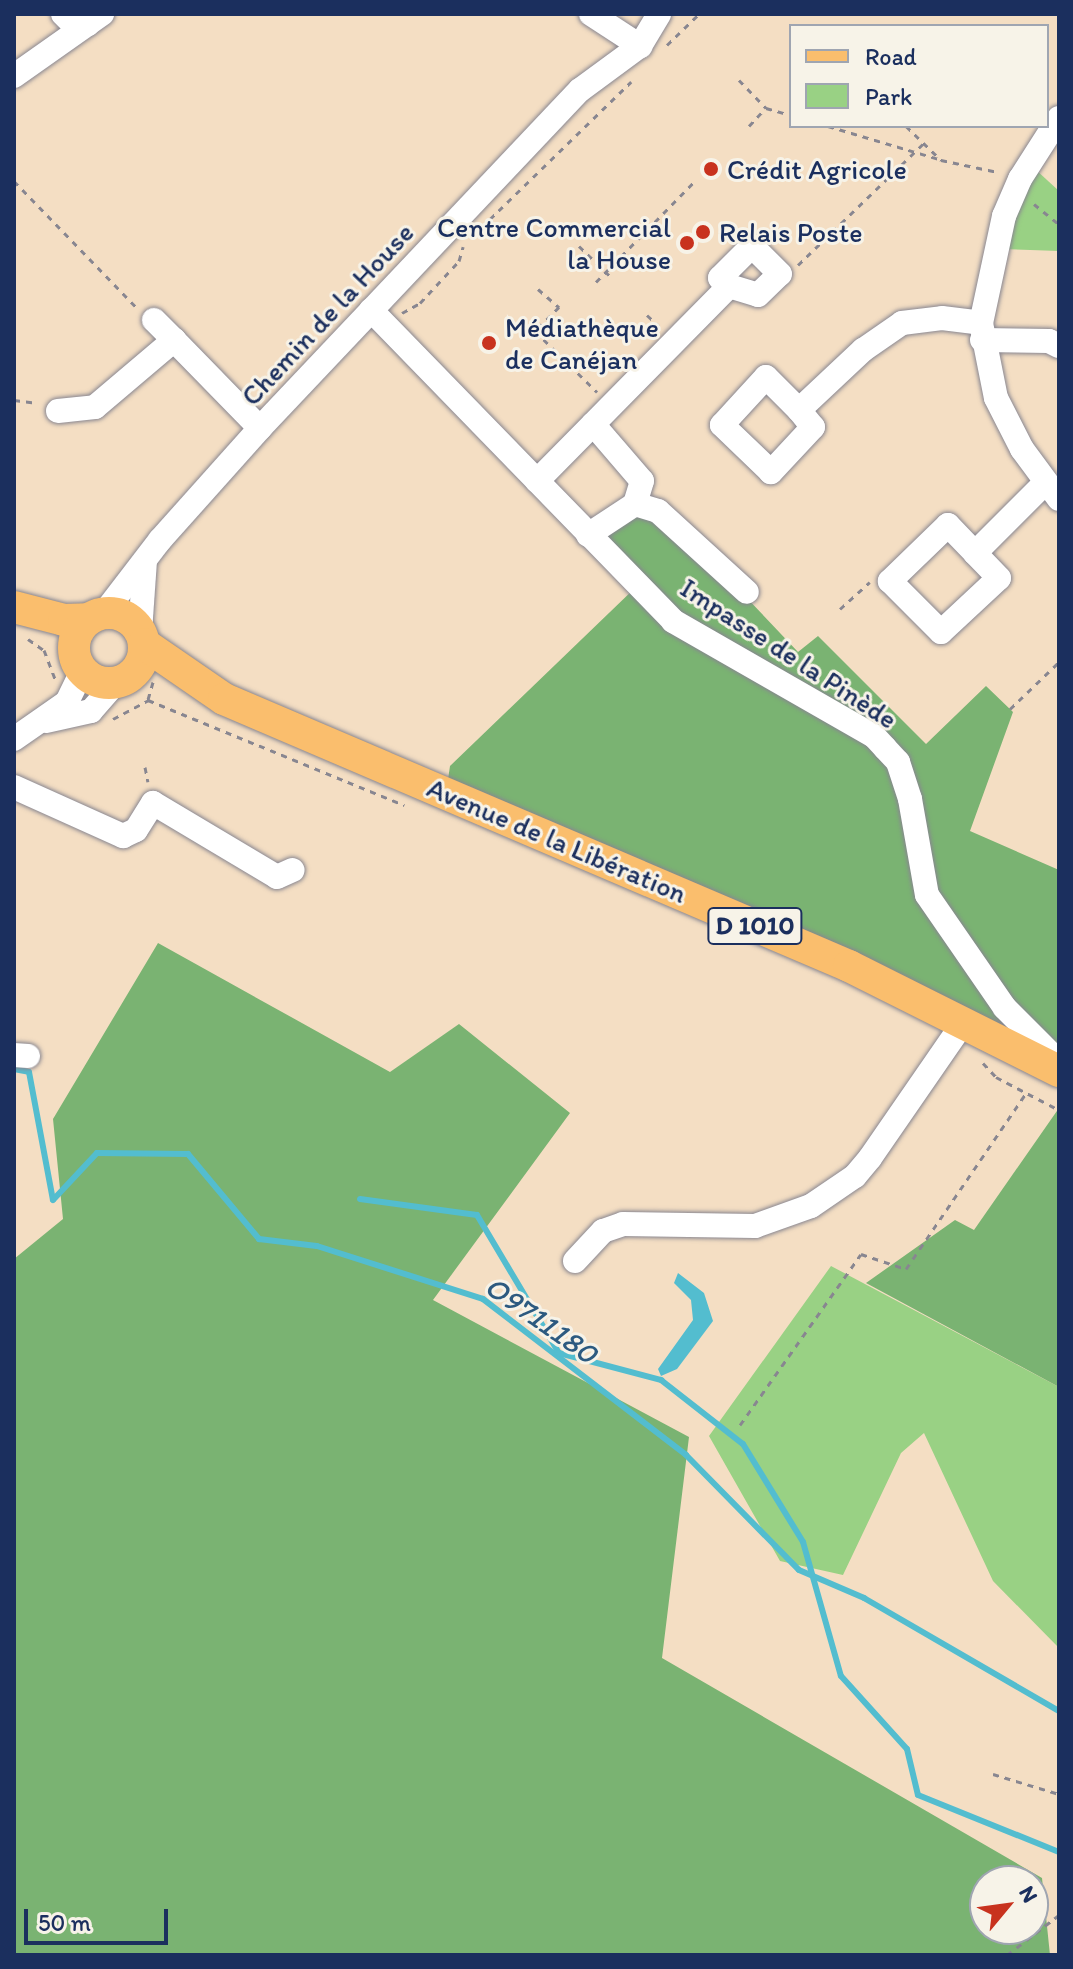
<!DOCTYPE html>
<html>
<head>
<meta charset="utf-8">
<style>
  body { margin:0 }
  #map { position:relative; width:1073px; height:1969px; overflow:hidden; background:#f4dec3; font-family:Itim,sans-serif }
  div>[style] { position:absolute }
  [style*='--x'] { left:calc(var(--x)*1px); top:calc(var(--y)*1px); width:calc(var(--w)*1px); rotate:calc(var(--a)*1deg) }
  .green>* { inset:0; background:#99d184 }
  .forest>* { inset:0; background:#7ab372 }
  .water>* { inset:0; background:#53bdcf }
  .stream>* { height:6px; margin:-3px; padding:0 3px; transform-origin:3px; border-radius:3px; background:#53bdcf }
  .path>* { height:3px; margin-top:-1.5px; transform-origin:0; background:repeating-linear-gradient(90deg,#888690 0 6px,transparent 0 12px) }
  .roads { filter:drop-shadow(0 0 2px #888690) drop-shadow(0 0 2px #888690) }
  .minor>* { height:24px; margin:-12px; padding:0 12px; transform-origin:12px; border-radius:12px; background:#fff }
  .major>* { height:32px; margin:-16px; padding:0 16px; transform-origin:16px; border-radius:16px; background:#fabe6d }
  .major>.ring { margin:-16px; padding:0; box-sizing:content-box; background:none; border:32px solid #fabe6d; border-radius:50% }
  .dots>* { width:22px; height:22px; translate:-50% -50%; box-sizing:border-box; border:4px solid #f7f3e8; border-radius:50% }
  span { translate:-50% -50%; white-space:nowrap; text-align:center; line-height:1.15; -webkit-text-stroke:6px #f7f3e8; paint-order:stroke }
  .shield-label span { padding:2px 6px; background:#f7f3e8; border:2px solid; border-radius:6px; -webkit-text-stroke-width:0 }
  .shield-label { font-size:26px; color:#1b2f5e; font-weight:700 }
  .poi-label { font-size:28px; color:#1b2f5e }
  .left { translate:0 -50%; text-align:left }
  .right { translate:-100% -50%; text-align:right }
  .street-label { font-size:28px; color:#1b2f5e }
  .water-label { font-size:30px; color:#2c5a80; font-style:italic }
  .frame { position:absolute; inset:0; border:16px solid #1b2f5e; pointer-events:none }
  .legend { position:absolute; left:789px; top:24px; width:260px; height:104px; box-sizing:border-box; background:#f7f3e8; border:2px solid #9fa5b1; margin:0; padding:10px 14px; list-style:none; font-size:24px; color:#1b2f5e }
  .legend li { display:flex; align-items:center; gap:16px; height:40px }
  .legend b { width:40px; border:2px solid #9fa5b1 }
  .north { position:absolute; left:969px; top:1865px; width:80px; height:80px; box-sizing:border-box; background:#f7f3e8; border:2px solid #9fa5b1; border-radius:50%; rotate:61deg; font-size:22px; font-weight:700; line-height:32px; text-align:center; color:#1b2f5e }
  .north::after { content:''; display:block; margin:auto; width:28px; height:36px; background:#c8321e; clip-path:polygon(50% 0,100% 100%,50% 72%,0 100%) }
  .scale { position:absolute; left:24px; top:1909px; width:144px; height:36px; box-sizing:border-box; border:4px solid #1b2f5e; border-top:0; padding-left:10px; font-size:24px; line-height:28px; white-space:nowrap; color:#1b2f5e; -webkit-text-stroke:6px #f7f3e8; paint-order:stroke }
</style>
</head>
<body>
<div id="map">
  <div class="green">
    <div style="clip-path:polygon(1035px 169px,1059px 191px,1059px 251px,1002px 249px)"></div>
    <div style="clip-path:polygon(831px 1266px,1059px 1387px,1059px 1648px,993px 1581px,924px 1433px,901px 1453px,843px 1575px,780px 1561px,709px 1436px)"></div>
  </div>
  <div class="forest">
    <div style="clip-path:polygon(635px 504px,744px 595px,798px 652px,818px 636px,926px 744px,986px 686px,1013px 712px,970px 831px,1059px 870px,1059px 1071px,446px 793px,450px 766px,637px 586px,588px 535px)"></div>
    <div style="clip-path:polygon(evenodd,158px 943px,390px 1072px,459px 1024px,570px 1113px,433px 1300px,689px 1437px,662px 1658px,1042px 1878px,1050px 1955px,14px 1955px,14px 1259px,63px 1219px,53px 1119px,158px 943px,985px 1881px,1033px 1881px,1033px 1929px,985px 1929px,985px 1881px)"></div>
    <div style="clip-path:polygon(1059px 1108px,1059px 1387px,866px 1283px,955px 1220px,974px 1230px)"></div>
  </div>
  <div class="water">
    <div style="clip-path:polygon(678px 1273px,704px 1293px,713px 1321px,677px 1369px,661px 1376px,658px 1369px,693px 1320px,691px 1300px,674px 1283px)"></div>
  </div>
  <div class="stream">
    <div style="--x:14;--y:1069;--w:15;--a:11"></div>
    <div style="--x:29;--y:1072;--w:130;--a:79.4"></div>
    <div style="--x:53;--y:1200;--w:64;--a:-46.9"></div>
    <div style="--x:97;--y:1153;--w:91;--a:0.6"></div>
    <div style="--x:188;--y:1154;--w:111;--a:50.1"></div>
    <div style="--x:259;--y:1239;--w:58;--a:6.9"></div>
    <div style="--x:317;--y:1246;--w:174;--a:17.7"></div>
    <div style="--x:483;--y:1299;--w:256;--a:37.5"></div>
    <div style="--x:686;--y:1455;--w:161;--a:45.5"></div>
    <div style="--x:799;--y:1570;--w:71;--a:23.3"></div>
    <div style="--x:864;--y:1598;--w:225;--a:30.1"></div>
    <div style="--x:360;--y:1199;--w:118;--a:7.8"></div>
    <div style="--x:477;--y:1215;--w:161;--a:59.3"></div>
    <div style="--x:559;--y:1353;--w:106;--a:14.8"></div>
    <div style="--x:661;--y:1380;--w:104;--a:38"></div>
    <div style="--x:743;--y:1444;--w:115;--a:58.5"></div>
    <div style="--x:803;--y:1542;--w:139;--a:74.2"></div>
    <div style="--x:841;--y:1676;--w:98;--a:47.9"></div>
    <div style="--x:907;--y:1749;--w:47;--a:76.6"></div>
    <div style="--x:918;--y:1795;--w:152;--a:22"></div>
  </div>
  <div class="path">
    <div style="--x:667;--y:45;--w:45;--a:-44.1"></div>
    <div style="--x:739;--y:80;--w:39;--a:46"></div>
    <div style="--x:766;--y:108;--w:26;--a:16"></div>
    <div style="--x:749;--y:126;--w:25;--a:-47"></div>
    <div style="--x:828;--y:126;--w:116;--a:16.6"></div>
    <div style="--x:906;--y:126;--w:49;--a:44.2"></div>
    <div style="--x:941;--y:160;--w:58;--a:11.9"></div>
    <div style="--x:14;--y:181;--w:175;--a:45.9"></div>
    <div style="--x:1034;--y:204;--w:32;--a:39"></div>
    <div style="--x:490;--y:219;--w:197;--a:-44.2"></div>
    <div style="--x:579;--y:246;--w:47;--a:44.1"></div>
    <div style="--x:798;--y:265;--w:175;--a:-44.1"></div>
    <div style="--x:596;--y:282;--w:141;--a:-45.6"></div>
    <div style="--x:538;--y:289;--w:28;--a:41"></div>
    <div style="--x:559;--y:307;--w:34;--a:135"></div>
    <div style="--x:535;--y:331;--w:87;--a:44.5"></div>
    <div style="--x:402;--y:313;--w:21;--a:-29"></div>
    <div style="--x:420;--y:303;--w:57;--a:-47.1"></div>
    <div style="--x:459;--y:261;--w:15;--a:-74"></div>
    <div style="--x:647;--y:315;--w:16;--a:43"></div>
    <div style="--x:541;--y:336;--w:17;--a:-45"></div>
    <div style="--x:14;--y:400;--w:24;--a:7"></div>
    <div style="--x:840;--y:609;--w:40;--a:-42"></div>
    <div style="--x:28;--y:639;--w:19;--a:35"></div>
    <div style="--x:44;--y:650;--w:31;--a:69"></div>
    <div style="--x:153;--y:682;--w:19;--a:106"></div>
    <div style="--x:148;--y:700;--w:277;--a:22.3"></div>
    <div style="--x:1010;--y:709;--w:68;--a:-43.8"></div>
    <div style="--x:113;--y:719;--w:40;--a:-28"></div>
    <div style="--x:145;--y:767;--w:15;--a:79"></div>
    <div style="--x:983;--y:1063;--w:19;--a:47"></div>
    <div style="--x:996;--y:1077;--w:71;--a:27.6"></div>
    <div style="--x:740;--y:1425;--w:209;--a:-54.7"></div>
    <div style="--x:861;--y:1254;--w:47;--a:18.4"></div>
    <div style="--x:906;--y:1269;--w:213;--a:-55.7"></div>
    <div style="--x:993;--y:1774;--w:69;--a:16.9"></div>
    <div style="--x:1007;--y:1955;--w:66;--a:-37.6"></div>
  </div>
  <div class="roads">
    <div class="minor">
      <div style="--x:63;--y:14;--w:16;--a:45"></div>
      <div style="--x:74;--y:25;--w:14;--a:-4"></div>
      <div style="--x:591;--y:14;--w:59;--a:33.1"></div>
      <div style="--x:14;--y:76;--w:108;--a:-35.2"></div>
      <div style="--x:1059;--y:118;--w:72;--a:122.6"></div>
      <div style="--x:1020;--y:179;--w:40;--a:113.4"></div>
      <div style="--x:1004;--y:216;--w:109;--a:102.1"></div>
      <div style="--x:981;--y:323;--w:76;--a:78.7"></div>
      <div style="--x:996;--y:398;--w:57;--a:63"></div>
      <div style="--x:1022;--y:449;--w:62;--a:53.5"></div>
      <div style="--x:371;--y:310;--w:434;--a:45.8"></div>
      <div style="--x:673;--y:621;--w:232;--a:29.8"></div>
      <div style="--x:874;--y:736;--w:16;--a:47"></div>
      <div style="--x:885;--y:748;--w:19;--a:47"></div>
      <div style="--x:898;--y:762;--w:39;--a:72"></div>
      <div style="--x:910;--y:799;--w:97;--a:80"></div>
      <div style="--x:927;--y:895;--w:137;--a:55.4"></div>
      <div style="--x:1005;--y:1008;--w:76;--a:45"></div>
      <div style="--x:154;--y:320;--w:28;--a:45"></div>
      <div style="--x:982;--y:340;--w:67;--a:0.9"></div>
      <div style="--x:1049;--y:341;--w:11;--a:27"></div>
      <div style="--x:799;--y:410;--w:22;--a:51"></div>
      <div style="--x:813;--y:427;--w:62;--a:133"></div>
      <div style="--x:771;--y:472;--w:68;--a:-136.2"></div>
      <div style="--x:722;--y:425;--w:65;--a:-47.5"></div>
      <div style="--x:766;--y:377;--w:47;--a:45"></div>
      <div style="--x:799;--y:410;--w:88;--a:-43.2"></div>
      <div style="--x:863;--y:350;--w:47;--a:-34.7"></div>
      <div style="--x:902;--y:323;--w:40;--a:-7.1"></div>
      <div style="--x:942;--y:318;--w:39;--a:7"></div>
      <div style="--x:58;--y:411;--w:37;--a:-6"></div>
      <div style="--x:95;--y:407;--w:104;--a:-40.3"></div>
      <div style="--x:174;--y:340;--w:123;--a:45.7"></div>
      <div style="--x:593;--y:424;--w:75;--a:49.3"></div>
      <div style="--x:642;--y:481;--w:24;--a:107"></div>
      <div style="--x:537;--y:481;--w:274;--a:-45.4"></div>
      <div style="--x:729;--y:286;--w:30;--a:17"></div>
      <div style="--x:758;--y:295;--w:30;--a:-44"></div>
      <div style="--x:780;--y:274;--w:40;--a:-135"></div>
      <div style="--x:752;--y:246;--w:45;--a:135"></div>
      <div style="--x:720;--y:278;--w:12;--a:42"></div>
      <div style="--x:588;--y:535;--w:56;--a:-33.4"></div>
      <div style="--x:635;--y:504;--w:24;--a:17"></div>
      <div style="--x:658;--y:511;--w:120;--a:42.3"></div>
      <div style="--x:975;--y:553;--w:39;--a:-134"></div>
      <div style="--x:948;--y:525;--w:81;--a:136"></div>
      <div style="--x:890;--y:581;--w:72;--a:45"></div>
      <div style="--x:941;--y:632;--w:79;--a:-43"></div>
      <div style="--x:999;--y:578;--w:35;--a:-134"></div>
      <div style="--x:975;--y:553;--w:100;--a:-45"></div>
      <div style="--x:104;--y:613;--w:92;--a:-52.5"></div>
      <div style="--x:160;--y:540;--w:150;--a:-48.2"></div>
      <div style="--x:260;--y:428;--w:465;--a:-46.6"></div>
      <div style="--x:580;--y:90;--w:74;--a:-36.3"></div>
      <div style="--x:640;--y:46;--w:37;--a:-59"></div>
      <div style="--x:140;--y:632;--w:71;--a:-86"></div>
      <div style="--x:46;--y:721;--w:46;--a:-12.5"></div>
      <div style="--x:91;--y:711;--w:37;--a:-49"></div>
      <div style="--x:14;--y:739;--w:65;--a:-34.9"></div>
      <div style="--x:67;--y:702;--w:34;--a:-64"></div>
      <div style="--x:14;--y:787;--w:120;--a:24.2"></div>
      <div style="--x:123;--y:836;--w:14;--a:-25"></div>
      <div style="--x:136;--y:830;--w:32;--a:-58"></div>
      <div style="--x:153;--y:803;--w:144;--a:30.8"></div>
      <div style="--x:277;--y:877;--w:17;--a:-24"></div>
      <div style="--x:14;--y:1055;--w:14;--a:4"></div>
      <div style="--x:575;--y:1261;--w:41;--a:-47"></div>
      <div style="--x:603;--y:1231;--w:21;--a:-19"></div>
      <div style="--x:623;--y:1224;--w:132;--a:0.9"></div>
      <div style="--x:755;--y:1226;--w:59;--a:-19.7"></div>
      <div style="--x:811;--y:1206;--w:53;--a:-34.3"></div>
      <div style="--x:855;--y:1176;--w:23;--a:-50"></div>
      <div style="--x:870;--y:1158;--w:164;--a:-55.4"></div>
    </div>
    <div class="major">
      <div style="--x:14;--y:607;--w:52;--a:14.6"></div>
      <div style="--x:64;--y:620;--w:24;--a:-2"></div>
      <div class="ring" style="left:74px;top:613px;width:38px;height:38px"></div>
      <div style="--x:144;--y:644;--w:97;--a:34.5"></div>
      <div style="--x:224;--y:699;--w:680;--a:23.13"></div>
      <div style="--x:849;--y:966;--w:235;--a:26.6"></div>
    </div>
  </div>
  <div class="dots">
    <div style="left:711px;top:169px;background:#c8321e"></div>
    <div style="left:703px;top:232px;background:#c8321e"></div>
    <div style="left:687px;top:243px;background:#c8321e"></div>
    <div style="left:489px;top:343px;background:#c8321e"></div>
  </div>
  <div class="shield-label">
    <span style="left:755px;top:926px">D 1010</span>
  </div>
  <div class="poi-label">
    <span class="left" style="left:727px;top:169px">Crédit Agricole</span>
    <span class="right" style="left:671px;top:243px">Centre Commercial<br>la House</span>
    <span class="left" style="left:719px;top:232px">Relais Poste</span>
    <span class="left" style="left:505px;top:343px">Médiathèque<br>de Canéjan</span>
  </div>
  <div class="street-label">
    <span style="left:327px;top:314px;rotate:-47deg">Chemin de la House</span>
    <span style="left:789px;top:653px;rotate:33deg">Impasse de la Pinède</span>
    <span style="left:557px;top:840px;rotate:23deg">Avenue de la Libération</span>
  </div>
  <div class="water-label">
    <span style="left:541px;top:1320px;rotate:35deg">O9711180</span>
  </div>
  <div class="frame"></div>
  <ul class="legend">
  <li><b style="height:10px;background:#fabe6d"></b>Road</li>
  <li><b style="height:22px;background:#99d184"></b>Park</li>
  </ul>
  <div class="north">N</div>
  <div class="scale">50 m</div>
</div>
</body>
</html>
